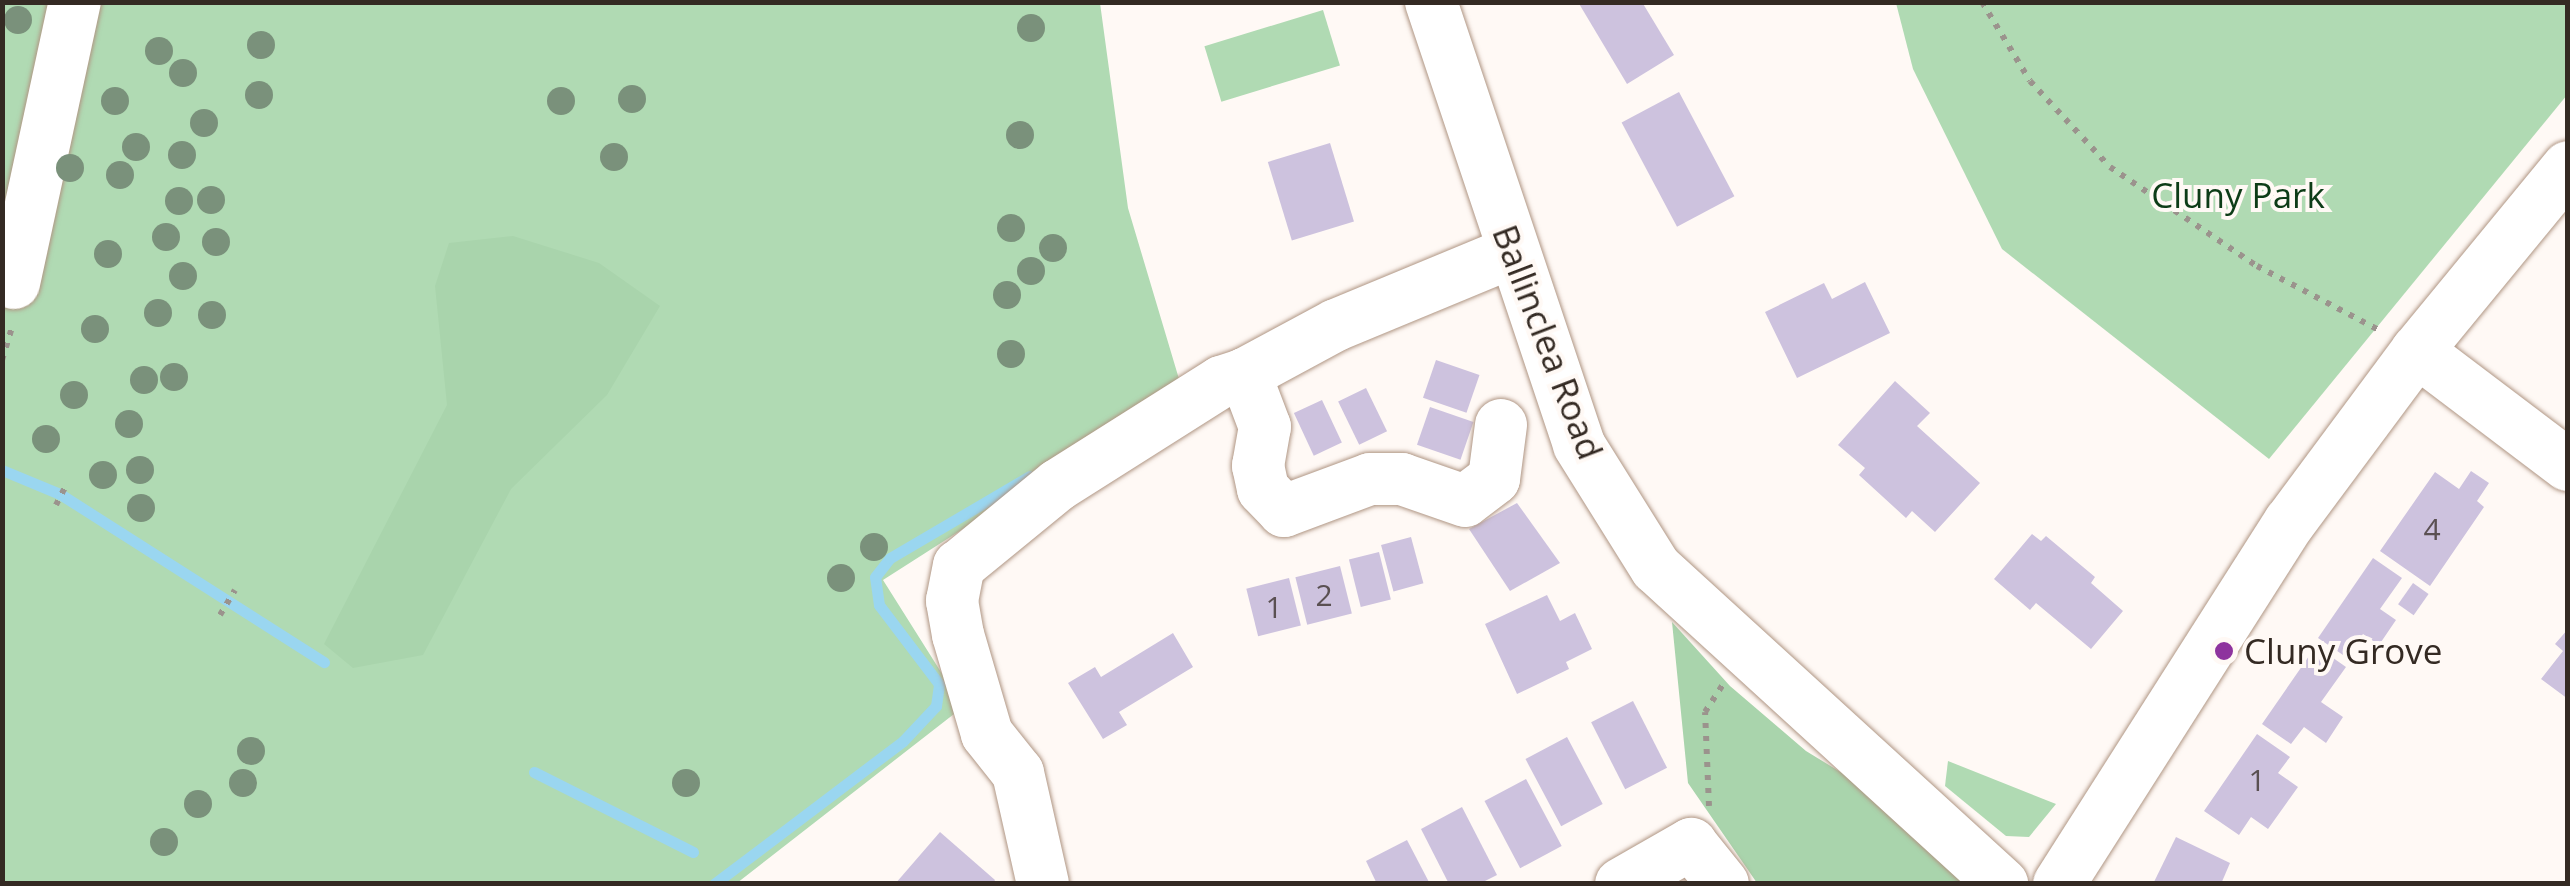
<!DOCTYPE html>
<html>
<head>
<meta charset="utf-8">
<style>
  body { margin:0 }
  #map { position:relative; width:2570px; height:886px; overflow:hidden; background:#fff9f5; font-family:"Open Sans",sans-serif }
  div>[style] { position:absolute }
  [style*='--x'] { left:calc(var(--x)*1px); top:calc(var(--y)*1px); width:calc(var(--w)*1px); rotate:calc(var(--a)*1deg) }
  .green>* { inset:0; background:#b0dab3; transform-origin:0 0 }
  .forest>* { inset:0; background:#a9d4ac }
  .stream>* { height:11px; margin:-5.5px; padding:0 5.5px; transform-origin:5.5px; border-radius:5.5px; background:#9ad6f0 }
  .building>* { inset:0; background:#cdc2de; transform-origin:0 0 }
  .path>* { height:6px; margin-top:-3px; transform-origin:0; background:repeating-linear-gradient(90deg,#9b938d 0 5px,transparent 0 13px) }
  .roads { filter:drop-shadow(0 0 2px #b09684) drop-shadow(0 0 2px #b09684) }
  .minor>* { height:52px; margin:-26px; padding:0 26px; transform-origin:26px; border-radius:26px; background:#fff }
  .trees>* { width:28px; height:28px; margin:-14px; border-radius:50%; background:#7a917b }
  .dots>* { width:28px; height:28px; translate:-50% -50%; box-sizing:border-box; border:5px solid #fff9f5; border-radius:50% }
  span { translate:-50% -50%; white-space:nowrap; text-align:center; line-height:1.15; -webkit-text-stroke:8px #fff9f5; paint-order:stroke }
  .number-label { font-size:30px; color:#5a5052 }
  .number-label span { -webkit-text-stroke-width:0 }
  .park-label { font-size:35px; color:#0d3c17 }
  .street-label { font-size:35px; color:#342a23 }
  .poi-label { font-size:35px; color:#342a23 }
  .left { translate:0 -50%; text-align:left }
  .frame { position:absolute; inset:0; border:5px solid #342a23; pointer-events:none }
</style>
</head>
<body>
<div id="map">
  <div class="green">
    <div style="clip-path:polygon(2px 3px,1100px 3px,1128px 208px,1182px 389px,883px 580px,963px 707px,737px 883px,3px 883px)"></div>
    <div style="clip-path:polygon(1896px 3px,2567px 3px,2567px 95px,2269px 459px,2002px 249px,1913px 69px)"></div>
    <div style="left:1323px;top:10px;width:58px;height:124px;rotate:73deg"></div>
    <div style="clip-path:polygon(1948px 761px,2056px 804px,2029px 837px,2006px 836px,1945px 786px)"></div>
  </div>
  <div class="forest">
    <div style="clip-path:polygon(513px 236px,599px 263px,660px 306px,607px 395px,511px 489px,423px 655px,353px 668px,324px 644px,447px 405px,435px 286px,449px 243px)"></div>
    <div style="clip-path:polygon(1672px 622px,1730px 686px,1806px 751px,1901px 809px,1979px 883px,1757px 883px,1688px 783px)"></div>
  </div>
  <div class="stream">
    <div style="--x:2;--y:470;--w:63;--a:22.5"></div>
    <div style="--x:60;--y:494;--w:313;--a:32.5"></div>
    <div style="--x:534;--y:772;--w:178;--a:26.7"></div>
    <div style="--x:714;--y:884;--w:237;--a:-37.1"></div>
    <div style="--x:903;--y:741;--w:48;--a:-46.7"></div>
    <div style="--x:936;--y:706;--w:22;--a:-82"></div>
    <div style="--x:939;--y:684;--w:99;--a:-127.2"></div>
    <div style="--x:879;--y:605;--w:28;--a:-98"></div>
    <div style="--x:875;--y:577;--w:24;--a:-52"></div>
    <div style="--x:890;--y:558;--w:162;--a:-30.4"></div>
  </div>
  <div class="building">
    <div style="clip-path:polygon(1578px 2px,1642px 2px,1674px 55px,1627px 84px)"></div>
    <div style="left:1679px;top:92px;width:118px;height:65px;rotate:62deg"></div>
    <div style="left:1330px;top:143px;width:82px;height:65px;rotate:73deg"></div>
    <div style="clip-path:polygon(1865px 282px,1890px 333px,1797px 378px,1765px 312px,1824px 283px,1832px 299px)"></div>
    <div style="left:1436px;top:360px;width:46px;height:40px;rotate:19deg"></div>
    <div style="clip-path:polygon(1895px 381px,1930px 413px,1917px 426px,1980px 483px,1935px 532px,1912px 511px,1906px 518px,1859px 475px,1865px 468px,1838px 445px)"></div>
    <div style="left:1366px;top:388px;width:48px;height:31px;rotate:64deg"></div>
    <div style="left:1322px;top:400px;width:47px;height:31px;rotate:65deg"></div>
    <div style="left:1430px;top:407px;width:46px;height:40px;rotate:19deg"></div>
    <div style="clip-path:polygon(2471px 471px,2489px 483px,2477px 501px,2484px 507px,2430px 586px,2380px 551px,2435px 472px,2459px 489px)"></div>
    <div style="clip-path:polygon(1517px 503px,1560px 563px,1510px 591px,1469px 529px)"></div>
    <div style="clip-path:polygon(2032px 534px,2041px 541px,2046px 536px,2095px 577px,2091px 583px,2123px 611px,2091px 649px,2036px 603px,2030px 610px,1994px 579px)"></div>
    <div style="left:1411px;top:537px;width:48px;height:31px;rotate:75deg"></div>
    <div style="left:1379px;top:552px;width:49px;height:31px;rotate:76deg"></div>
    <div style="clip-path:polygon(2373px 558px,2402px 578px,2380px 609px,2396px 620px,2379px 645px,2363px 634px,2346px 657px,2318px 638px)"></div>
    <div style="left:1340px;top:566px;width:49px;height:46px;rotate:76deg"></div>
    <div style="left:1289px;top:578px;width:49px;height:44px;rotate:76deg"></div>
    <div style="left:2413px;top:583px;width:19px;height:26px;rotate:35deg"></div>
    <div style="clip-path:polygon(1547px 595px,1560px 621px,1575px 613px,1592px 649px,1566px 662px,1569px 669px,1517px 694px,1485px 624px)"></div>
    <div style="clip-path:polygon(2568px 629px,2568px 699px,2541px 679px,2563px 651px,2555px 644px)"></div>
    <div style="clip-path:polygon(1173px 633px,1193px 667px,1119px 712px,1127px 725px,1103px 739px,1068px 683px,1095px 667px,1101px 677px)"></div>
    <div style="clip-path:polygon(2316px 646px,2346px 667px,2321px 702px,2343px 717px,2326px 743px,2304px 727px,2291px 744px,2262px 724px)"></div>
    <div style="left:1633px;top:701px;width:75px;height:47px;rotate:63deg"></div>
    <div style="clip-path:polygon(2257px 734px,2290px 757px,2278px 773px,2298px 787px,2268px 829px,2251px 817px,2239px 835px,2204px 811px)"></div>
    <div style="left:1567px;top:737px;width:76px;height:47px;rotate:62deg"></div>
    <div style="left:1526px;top:779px;width:76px;height:47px;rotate:62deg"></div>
    <div style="clip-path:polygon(1462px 807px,1497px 875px,1479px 884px,1449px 884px,1421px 829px)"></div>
    <div style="clip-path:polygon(940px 832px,995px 880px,993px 884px,895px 884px)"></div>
    <div style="clip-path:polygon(2176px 837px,2230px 863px,2221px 884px,2153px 884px)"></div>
    <div style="clip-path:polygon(1407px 840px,1430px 884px,1377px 884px,1366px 861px)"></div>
  </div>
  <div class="path">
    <div style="--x:1982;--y:2;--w:92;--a:58.7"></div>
    <div style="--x:2030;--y:81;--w:117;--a:47.1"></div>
    <div style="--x:2110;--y:167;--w:177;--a:34"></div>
    <div style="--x:2257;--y:266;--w:140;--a:27.7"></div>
    <div style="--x:2;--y:360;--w:37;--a:-73"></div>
    <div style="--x:56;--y:505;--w:22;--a:-63"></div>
    <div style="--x:220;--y:615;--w:29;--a:-59"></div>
    <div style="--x:1709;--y:806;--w:94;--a:-92.4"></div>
    <div style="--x:1705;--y:712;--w:33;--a:-57"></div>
  </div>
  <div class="roads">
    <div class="minor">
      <div style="--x:1431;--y:2;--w:467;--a:71.5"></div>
      <div style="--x:1579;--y:445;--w:145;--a:58"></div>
      <div style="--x:1656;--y:568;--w:469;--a:42.4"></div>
      <div style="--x:14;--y:283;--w:288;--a:-77.8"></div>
      <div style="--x:2417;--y:351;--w:189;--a:37.1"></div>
      <div style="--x:1501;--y:425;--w:54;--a:97.4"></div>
      <div style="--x:1494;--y:479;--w:36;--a:143"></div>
      <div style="--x:1465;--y:501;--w:67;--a:-160.8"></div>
      <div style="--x:1402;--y:479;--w:32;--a:180"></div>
      <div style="--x:1370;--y:479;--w:92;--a:159.6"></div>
      <div style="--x:1284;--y:511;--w:30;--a:-134"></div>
      <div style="--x:1263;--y:489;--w:24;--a:-102"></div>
      <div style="--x:1258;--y:466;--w:40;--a:-80"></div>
      <div style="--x:1265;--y:427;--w:57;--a:-110.7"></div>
      <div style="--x:1245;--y:374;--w:103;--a:-28.3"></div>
      <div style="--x:1336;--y:325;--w:191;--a:-22.5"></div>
      <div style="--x:1043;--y:884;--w:114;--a:-102.7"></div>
      <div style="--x:1018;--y:773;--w:50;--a:-128.5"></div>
      <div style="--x:987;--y:734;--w:103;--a:-106.3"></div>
      <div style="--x:958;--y:635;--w:35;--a:-100"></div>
      <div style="--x:952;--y:601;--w:36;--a:-79"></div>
      <div style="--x:959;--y:566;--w:128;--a:-39.3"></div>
      <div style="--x:1058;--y:485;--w:193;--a:-32.3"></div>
      <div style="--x:1221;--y:382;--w:25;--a:-18"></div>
      <div style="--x:1621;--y:884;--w:81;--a:-29.7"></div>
      <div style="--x:1691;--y:844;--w:51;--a:51.3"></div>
      <div style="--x:2059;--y:884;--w:429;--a:-57.5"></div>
      <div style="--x:2290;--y:522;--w:213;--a:-53.4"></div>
      <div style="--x:2417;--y:351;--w:238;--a:-50.6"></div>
    </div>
  </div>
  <div class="trees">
    <div style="left:18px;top:20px"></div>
    <div style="left:1031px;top:28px"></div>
    <div style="left:261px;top:45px"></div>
    <div style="left:159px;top:51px"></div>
    <div style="left:183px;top:73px"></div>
    <div style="left:259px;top:95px"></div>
    <div style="left:632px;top:99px"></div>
    <div style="left:115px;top:101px"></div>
    <div style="left:561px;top:101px"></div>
    <div style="left:204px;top:123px"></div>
    <div style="left:1020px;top:135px"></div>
    <div style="left:136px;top:147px"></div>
    <div style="left:182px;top:155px"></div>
    <div style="left:614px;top:157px"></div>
    <div style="left:70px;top:168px"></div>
    <div style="left:120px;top:175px"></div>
    <div style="left:211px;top:200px"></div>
    <div style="left:179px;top:201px"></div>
    <div style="left:1011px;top:228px"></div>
    <div style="left:166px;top:237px"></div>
    <div style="left:216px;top:242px"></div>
    <div style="left:1053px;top:248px"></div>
    <div style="left:108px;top:254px"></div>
    <div style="left:1031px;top:271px"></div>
    <div style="left:183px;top:276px"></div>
    <div style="left:1007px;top:295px"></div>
    <div style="left:158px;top:313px"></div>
    <div style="left:212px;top:315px"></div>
    <div style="left:95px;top:329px"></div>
    <div style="left:1011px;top:354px"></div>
    <div style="left:174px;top:377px"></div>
    <div style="left:144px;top:380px"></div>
    <div style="left:74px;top:395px"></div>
    <div style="left:129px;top:424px"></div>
    <div style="left:46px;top:439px"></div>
    <div style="left:140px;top:470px"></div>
    <div style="left:103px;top:475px"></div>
    <div style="left:141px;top:508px"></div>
    <div style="left:874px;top:547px"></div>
    <div style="left:841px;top:578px"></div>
    <div style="left:251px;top:751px"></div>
    <div style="left:243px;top:783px"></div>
    <div style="left:686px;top:783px"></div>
    <div style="left:198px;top:804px"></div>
    <div style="left:164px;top:842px"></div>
  </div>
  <div class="dots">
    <div style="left:2224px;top:651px;background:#8e339e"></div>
  </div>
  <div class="number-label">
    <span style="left:2432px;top:529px">4</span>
    <span style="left:1324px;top:595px">2</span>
    <span style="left:1274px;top:607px">1</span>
    <span style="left:2257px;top:780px">1</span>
  </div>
  <div class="park-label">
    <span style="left:2238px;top:195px">Cluny Park</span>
  </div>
  <div class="street-label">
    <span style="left:1548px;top:342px;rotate:69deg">Ballinclea Road</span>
  </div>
  <div class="poi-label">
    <span class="left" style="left:2244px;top:651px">Cluny Grove</span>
  </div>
  <div class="frame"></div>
</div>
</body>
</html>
